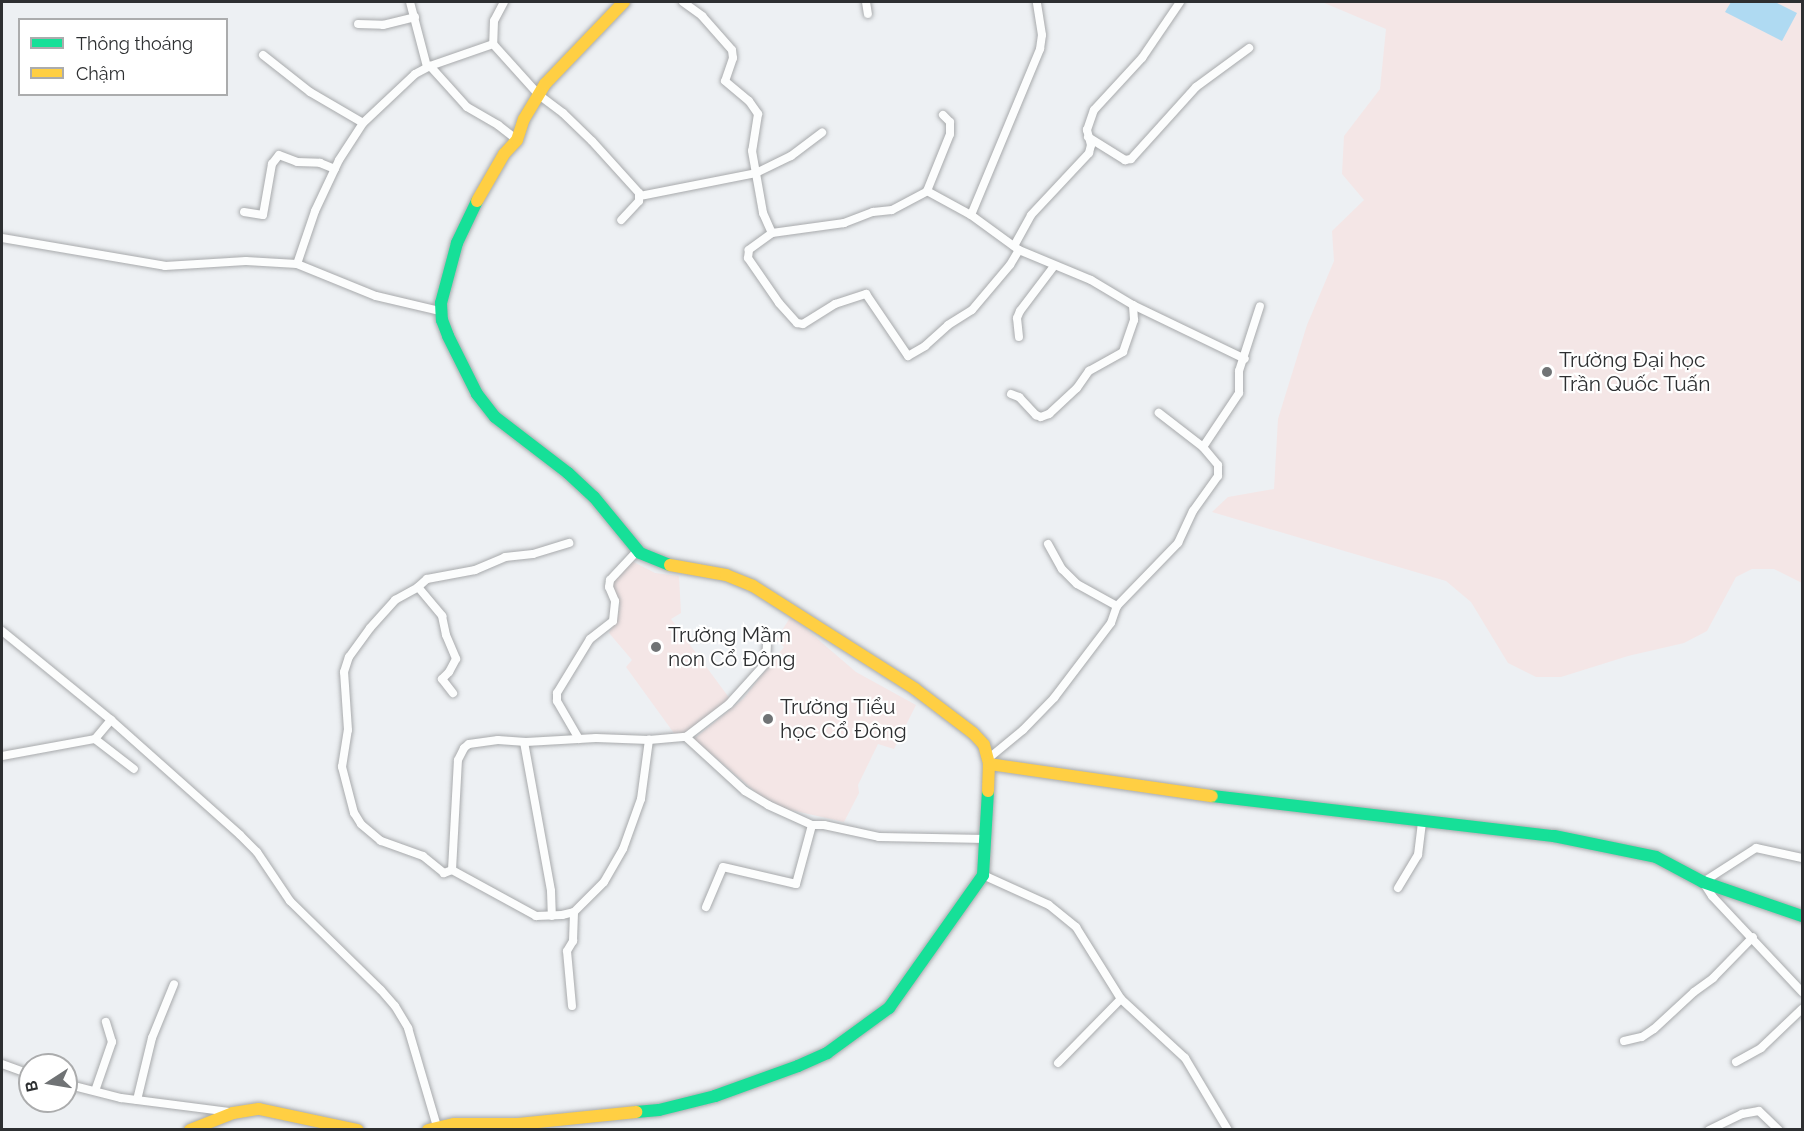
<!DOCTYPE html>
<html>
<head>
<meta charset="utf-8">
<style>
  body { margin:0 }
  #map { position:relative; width:1804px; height:1131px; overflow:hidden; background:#edf0f3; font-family:Raleway,sans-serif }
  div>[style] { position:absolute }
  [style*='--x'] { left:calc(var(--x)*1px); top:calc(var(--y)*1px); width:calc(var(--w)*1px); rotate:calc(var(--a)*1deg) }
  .education>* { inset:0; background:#f4e6e6 }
  .water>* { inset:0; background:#afdaf2 }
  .roads { filter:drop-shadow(0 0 2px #a8aaac) drop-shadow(0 0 2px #a8aaac) }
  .street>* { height:8px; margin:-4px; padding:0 4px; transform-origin:4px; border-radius:4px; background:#fcfdfd }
  .fast>* { height:12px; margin:-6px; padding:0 6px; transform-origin:6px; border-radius:6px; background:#16e098 }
  .slow>* { height:12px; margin:-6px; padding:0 6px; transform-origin:6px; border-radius:6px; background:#ffcf43 }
  .dots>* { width:16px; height:16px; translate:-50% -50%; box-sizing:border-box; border:3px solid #fff; border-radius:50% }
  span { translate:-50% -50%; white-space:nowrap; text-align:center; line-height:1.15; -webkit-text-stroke:4.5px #fff; paint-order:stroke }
  .poi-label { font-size:21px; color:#2d2f31 }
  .left { translate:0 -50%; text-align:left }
  .frame { position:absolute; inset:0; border:3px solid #2d2f31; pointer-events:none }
  .legend { position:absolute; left:18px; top:18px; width:210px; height:78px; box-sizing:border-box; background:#fff; border:2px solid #abacad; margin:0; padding:8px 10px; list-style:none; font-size:18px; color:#2d2f31 }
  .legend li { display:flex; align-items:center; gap:12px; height:30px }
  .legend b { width:30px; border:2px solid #abacad }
  .north { position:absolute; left:18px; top:1053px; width:60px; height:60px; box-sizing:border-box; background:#fff; border:2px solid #abacad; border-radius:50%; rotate:258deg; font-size:16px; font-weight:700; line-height:24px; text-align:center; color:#2d2f31 }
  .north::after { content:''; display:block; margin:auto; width:21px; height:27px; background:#707375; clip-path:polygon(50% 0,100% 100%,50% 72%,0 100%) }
</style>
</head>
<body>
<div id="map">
  <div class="education">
    <div style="clip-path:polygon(1322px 2px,1802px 2px,1802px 583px,1774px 569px,1752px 569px,1736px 577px,1707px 631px,1684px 643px,1628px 656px,1561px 677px,1536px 677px,1508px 663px,1471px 602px,1446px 581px,1212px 512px,1228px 497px,1274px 489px,1278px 419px,1307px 325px,1334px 261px,1332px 231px,1364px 200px,1342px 174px,1344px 136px,1380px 89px,1386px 29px)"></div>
    <div style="clip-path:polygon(632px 561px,655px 573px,679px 576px,681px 613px,671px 619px,730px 699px,686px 732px,676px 736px,626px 667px,632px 660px,609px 633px,618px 616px,620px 604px,611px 585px)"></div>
    <div style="clip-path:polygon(791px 616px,856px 672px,916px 705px,894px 749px,878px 744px,858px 785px,859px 793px,844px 822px,786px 809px,759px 795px,694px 739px,743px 699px,784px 647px,776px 640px)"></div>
  </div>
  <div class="water">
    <div style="clip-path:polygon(1731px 2px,1775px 2px,1797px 13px,1782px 41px,1725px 12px)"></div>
  </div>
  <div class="roads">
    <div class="street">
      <div style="--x:410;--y:2;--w:67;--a:75.3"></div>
      <div style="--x:504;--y:2;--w:21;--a:118"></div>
      <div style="--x:494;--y:21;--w:23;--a:92"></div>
      <div style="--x:493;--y:44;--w:69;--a:48"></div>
      <div style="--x:539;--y:95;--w:30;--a:37"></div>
      <div style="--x:563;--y:113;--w:40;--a:44"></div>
      <div style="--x:592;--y:141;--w:70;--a:47.9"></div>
      <div style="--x:639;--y:193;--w:8;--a:90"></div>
      <div style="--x:639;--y:201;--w:26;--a:133"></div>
      <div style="--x:683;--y:2;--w:24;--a:36"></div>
      <div style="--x:702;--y:16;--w:45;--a:48.6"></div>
      <div style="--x:732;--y:50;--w:8;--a:83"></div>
      <div style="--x:733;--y:58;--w:24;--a:109"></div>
      <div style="--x:725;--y:81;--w:31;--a:40"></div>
      <div style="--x:749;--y:101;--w:16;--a:55"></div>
      <div style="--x:758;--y:114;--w:37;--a:99"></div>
      <div style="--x:752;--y:151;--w:63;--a:79.9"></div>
      <div style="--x:763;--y:213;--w:22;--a:66"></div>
      <div style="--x:772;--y:233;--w:73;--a:-7.9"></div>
      <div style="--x:844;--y:223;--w:31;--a:-21"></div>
      <div style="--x:873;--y:212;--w:19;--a:-6"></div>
      <div style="--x:892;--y:210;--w:40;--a:-28"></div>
      <div style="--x:927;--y:191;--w:61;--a:-68"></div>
      <div style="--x:950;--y:134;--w:12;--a:-90"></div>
      <div style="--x:950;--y:122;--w:10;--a:-135"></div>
      <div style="--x:866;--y:2;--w:12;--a:81"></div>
      <div style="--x:358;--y:24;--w:25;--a:2"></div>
      <div style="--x:383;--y:25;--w:33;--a:-14"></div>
      <div style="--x:263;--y:55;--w:60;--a:38.2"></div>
      <div style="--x:310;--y:92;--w:61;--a:30.3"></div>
      <div style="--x:430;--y:66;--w:55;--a:47.9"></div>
      <div style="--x:467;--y:107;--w:36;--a:30"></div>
      <div style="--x:498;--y:125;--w:24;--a:38"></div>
      <div style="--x:1088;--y:137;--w:44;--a:31.9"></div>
      <div style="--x:1125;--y:160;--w:6;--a:-9"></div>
      <div style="--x:1131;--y:159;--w:97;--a:-47.9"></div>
      <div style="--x:1196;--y:87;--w:66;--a:-36.3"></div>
      <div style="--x:927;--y:191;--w:50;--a:28.6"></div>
      <div style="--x:971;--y:215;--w:59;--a:36.1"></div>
      <div style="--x:1019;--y:250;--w:78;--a:22.6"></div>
      <div style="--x:1091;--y:280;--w:49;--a:30.8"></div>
      <div style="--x:1133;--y:305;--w:124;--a:25.7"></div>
      <div style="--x:640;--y:196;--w:118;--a:-11.2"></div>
      <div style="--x:756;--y:173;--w:39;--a:-26"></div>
      <div style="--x:791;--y:156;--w:39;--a:-37"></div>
      <div style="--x:244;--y:212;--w:19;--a:9"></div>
      <div style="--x:263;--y:215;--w:52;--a:-80"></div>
      <div style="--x:272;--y:164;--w:11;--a:-52"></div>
      <div style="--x:279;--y:155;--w:19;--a:21"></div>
      <div style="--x:297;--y:162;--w:23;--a:2"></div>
      <div style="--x:320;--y:163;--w:16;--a:22"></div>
      <div style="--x:971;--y:215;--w:180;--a:-67.4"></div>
      <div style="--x:1040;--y:49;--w:14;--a:-82"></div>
      <div style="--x:1042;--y:35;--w:33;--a:-99"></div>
      <div style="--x:772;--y:233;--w:29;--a:144"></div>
      <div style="--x:749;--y:250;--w:8;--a:97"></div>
      <div style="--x:748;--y:258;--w:55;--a:55.4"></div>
      <div style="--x:779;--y:303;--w:27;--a:48"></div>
      <div style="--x:797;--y:323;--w:6;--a:9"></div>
      <div style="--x:803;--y:324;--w:38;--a:-32"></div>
      <div style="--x:835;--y:304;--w:33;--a:-18"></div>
      <div style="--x:866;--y:294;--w:75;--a:55.9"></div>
      <div style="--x:908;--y:356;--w:20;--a:-30"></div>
      <div style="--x:925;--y:346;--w:31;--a:-42"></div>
      <div style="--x:948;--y:325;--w:28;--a:-32"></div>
      <div style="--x:972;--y:310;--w:59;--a:-49.8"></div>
      <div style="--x:1010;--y:265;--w:17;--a:-59"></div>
      <div style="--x:2;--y:238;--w:165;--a:9.7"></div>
      <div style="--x:165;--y:266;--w:81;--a:-3.5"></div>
      <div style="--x:246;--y:261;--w:51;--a:3.4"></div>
      <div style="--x:297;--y:264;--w:85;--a:22.1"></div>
      <div style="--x:376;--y:296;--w:66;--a:13.2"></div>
      <div style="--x:1014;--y:246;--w:35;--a:-61"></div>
      <div style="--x:1031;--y:215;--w:85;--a:-46.9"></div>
      <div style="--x:1089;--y:153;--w:8;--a:-76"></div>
      <div style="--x:1091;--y:145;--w:16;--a:-105"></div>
      <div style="--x:1087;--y:130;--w:21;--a:-71"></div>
      <div style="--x:1094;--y:110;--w:71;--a:-47.3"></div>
      <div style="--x:1142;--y:58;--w:68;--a:-55.8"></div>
      <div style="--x:297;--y:264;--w:56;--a:-71.2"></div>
      <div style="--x:315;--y:211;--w:56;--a:-64.8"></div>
      <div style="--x:339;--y:160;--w:44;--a:-57"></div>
      <div style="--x:363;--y:123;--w:71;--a:-43.3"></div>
      <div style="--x:415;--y:74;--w:17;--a:-28"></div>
      <div style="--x:430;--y:66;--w:67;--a:-19.2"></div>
      <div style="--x:1019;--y:337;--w:19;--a:-96"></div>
      <div style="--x:1017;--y:318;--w:8;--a:-67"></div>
      <div style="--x:1020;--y:311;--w:56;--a:-52.9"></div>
      <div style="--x:1011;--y:394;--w:9;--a:21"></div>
      <div style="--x:1019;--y:397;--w:25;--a:47"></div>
      <div style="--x:1036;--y:415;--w:5;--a:22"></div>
      <div style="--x:1041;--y:417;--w:9;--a:-21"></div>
      <div style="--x:1049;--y:414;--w:38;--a:-43"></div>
      <div style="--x:1077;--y:388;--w:21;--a:-55"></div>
      <div style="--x:1089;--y:371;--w:39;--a:-29"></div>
      <div style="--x:1123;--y:352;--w:34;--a:-71"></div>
      <div style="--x:1134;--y:320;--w:15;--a:-94"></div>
      <div style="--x:1203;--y:447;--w:65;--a:-56.3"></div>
      <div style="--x:1239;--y:393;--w:22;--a:-90"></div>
      <div style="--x:1239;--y:371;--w:68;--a:-72.1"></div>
      <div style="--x:1048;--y:544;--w:29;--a:61"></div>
      <div style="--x:1062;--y:569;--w:21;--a:45"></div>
      <div style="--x:1077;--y:584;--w:46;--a:28.8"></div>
      <div style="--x:418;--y:587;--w:38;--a:50"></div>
      <div style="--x:442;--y:616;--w:19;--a:78"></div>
      <div style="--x:446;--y:635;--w:26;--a:67"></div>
      <div style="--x:456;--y:659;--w:15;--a:118"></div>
      <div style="--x:449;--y:672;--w:10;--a:135"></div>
      <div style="--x:442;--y:679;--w:18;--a:52"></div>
      <div style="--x:2;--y:631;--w:141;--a:39.2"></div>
      <div style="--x:111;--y:720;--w:173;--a:41.7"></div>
      <div style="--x:240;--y:835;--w:24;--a:45"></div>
      <div style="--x:257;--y:852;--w:59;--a:56"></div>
      <div style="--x:290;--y:901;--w:127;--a:44.4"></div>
      <div style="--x:381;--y:990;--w:21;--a:49"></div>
      <div style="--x:395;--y:1006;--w:26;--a:59"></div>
      <div style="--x:408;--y:1028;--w:106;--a:73.6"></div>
      <div style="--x:686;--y:737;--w:80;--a:42.5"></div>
      <div style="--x:745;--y:791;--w:27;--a:31"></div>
      <div style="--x:768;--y:805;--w:48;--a:24.4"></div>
      <div style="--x:812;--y:825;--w:12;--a:0"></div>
      <div style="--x:824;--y:825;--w:56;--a:12.3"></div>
      <div style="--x:879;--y:837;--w:107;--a:1.1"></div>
      <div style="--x:95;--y:739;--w:49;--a:37.6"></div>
      <div style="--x:579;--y:739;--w:44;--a:-120.1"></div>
      <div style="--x:557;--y:701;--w:8;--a:-90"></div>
      <div style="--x:557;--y:693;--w:63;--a:-58.6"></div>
      <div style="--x:590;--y:639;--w:29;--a:-38"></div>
      <div style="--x:613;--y:621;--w:20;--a:-84"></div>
      <div style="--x:615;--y:601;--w:15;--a:-113"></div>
      <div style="--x:609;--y:587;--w:7;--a:-82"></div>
      <div style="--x:610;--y:580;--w:40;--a:-47"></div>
      <div style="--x:524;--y:742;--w:151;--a:79.7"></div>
      <div style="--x:551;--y:891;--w:25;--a:88"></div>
      <div style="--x:2;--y:756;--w:95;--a:-10.4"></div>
      <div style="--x:95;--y:739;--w:25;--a:-50"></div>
      <div style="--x:989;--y:758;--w:44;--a:-39.5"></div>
      <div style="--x:1023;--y:730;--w:45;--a:-45.9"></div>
      <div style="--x:1054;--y:698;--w:94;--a:-52.8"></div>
      <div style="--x:1111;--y:623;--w:18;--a:-71"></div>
      <div style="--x:1117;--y:606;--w:88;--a:-45.9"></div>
      <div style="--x:1178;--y:543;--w:35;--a:-65"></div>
      <div style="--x:1193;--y:511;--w:43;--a:-54.5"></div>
      <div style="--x:1218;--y:476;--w:11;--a:-90"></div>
      <div style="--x:1218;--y:465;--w:23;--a:-130"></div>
      <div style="--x:1203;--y:447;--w:56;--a:-142.3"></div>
      <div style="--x:1802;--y:858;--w:47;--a:-167.7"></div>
      <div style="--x:1756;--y:848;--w:63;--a:147.3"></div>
      <div style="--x:1703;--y:882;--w:17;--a:57"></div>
      <div style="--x:1712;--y:896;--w:132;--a:46.8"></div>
      <div style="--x:452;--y:870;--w:9;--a:159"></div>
      <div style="--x:444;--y:873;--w:27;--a:-141"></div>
      <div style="--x:423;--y:856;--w:45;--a:-160.3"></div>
      <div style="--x:381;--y:841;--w:26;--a:-140"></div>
      <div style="--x:361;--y:824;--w:13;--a:-122"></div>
      <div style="--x:354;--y:813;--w:48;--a:-104.6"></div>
      <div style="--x:342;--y:767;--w:37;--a:-81"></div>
      <div style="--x:348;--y:730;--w:58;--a:-93.9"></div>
      <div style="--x:344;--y:672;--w:16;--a:-72"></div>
      <div style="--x:349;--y:657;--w:36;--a:-54"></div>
      <div style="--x:370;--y:628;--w:38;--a:-48"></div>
      <div style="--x:395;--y:600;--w:26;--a:-29"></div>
      <div style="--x:418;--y:587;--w:12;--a:-42"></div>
      <div style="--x:427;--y:579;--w:49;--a:-10.6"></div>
      <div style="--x:475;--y:570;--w:33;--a:-23"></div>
      <div style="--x:505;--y:557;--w:28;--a:-6"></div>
      <div style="--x:533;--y:554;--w:38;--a:-17"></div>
      <div style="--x:452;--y:870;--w:96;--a:28.7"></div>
      <div style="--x:536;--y:916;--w:26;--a:-2"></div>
      <div style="--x:562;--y:915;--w:12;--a:-14"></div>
      <div style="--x:574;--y:912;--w:42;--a:-45"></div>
      <div style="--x:604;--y:882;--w:38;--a:-60"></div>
      <div style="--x:623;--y:849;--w:53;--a:-70.2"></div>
      <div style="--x:641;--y:799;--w:60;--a:-82.3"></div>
      <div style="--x:649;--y:740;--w:37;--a:-5"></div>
      <div style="--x:686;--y:737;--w:54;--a:-37.5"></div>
      <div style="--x:729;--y:704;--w:55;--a:-47.9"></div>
      <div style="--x:766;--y:663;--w:18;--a:-87"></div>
      <div style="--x:452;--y:870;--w:110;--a:-86.9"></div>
      <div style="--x:458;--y:760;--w:13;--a:-63"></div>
      <div style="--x:464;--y:748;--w:6;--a:-39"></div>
      <div style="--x:469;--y:744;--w:29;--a:-8"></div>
      <div style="--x:498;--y:740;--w:28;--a:4"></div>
      <div style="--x:526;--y:742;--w:70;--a:-3.3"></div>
      <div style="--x:596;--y:738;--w:53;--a:2.2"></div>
      <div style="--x:983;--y:875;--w:72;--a:24.4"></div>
      <div style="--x:1049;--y:905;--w:35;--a:39"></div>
      <div style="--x:1076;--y:927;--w:85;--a:58"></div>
      <div style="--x:1121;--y:999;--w:87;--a:42.7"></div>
      <div style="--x:1185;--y:1058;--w:84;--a:59.2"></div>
      <div style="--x:1398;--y:888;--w:39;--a:-59"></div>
      <div style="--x:1418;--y:855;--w:34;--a:-83"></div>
      <div style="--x:706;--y:907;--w:43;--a:-67"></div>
      <div style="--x:723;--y:867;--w:75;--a:13.1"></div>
      <div style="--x:796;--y:884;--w:61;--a:-74.8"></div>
      <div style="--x:572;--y:1006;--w:55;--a:-95.2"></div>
      <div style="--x:567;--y:951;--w:12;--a:-59"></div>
      <div style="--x:573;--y:941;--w:29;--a:-88"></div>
      <div style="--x:1624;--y:1041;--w:18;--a:-13"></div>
      <div style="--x:1642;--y:1037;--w:14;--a:-34"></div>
      <div style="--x:1654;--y:1029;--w:54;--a:-42.8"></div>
      <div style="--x:1694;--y:992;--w:24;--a:-36"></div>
      <div style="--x:1713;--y:978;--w:57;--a:-45.7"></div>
      <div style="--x:1736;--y:1062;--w:29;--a:-29"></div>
      <div style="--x:1761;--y:1048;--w:57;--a:-43.6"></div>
      <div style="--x:1058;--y:1063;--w:90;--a:-45.5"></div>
      <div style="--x:2;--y:1064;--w:30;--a:20"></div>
      <div style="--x:66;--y:1084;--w:57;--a:14.3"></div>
      <div style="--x:121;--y:1098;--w:111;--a:7.3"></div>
      <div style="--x:95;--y:1091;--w:52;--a:-70.9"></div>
      <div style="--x:112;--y:1042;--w:21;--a:-107"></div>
      <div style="--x:137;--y:1100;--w:64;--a:-76.4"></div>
      <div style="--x:152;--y:1038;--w:58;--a:-67.8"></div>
      <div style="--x:1709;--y:1130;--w:37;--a:-26"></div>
      <div style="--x:1742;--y:1114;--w:17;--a:-10"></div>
      <div style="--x:1759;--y:1111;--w:28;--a:44"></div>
    </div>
    <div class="fast">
      <div style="--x:477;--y:201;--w:47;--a:115.5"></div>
      <div style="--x:457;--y:243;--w:62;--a:104.9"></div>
      <div style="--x:441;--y:303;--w:17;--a:87"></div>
      <div style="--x:442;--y:320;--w:17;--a:69"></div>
      <div style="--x:448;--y:336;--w:65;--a:63.4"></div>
      <div style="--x:477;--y:394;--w:29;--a:52"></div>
      <div style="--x:495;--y:417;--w:92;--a:37.5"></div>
      <div style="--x:568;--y:473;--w:35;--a:43"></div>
      <div style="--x:594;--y:497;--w:72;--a:50.6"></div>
      <div style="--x:640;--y:553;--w:32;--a:22"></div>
      <div style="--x:1212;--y:796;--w:344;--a:6.7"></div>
      <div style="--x:1554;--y:836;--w:104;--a:11.6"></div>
      <div style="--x:1656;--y:857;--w:53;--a:28"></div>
      <div style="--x:1703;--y:882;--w:105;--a:19"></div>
      <div style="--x:636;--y:1112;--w:23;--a:-5"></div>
      <div style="--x:659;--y:1110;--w:58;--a:-14"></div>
      <div style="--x:715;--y:1096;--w:88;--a:-19.9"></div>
      <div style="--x:798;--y:1066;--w:32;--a:-24"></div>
      <div style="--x:827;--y:1053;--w:77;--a:-36"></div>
      <div style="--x:889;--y:1008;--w:163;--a:-54.7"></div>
      <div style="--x:983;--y:875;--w:84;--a:-86.6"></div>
    </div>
    <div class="slow">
      <div style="--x:477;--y:201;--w:54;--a:-60.1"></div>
      <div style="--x:504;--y:154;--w:19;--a:-47"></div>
      <div style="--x:517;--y:140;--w:22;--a:-72"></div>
      <div style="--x:524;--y:119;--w:41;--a:-59"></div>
      <div style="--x:545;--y:84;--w:114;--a:-46.1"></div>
      <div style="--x:670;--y:565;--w:57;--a:10.1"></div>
      <div style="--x:726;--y:575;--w:29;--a:22"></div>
      <div style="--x:753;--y:586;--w:192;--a:32.4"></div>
      <div style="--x:915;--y:689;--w:73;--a:37.2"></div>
      <div style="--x:973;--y:733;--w:16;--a:47"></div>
      <div style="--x:984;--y:745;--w:20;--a:75"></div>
      <div style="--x:988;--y:791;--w:27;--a:-88"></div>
      <div style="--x:989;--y:764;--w:225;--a:8.2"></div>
      <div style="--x:190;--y:1130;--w:46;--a:-21.6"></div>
      <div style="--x:233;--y:1113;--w:26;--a:-9"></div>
      <div style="--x:259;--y:1109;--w:101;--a:12"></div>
      <div style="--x:428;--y:1130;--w:27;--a:-13"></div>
      <div style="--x:454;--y:1124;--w:64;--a:0"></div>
      <div style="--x:518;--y:1124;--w:119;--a:-5.8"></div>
    </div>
  </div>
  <div class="dots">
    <div style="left:1547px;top:372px;background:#707375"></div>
    <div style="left:656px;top:647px;background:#707375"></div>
    <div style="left:768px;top:719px;background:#707375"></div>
  </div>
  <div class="poi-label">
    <span class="left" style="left:1559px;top:372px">Trường Đại học<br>Trần Quốc Tuấn</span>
    <span class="left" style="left:668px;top:647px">Trường Mầm<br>non Cổ Đông</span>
    <span class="left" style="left:780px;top:719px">Trường Tiểu<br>học Cổ Đông</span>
  </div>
  <div class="frame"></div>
  <ul class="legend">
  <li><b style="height:8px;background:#16e098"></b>Thông thoáng</li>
  <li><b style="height:8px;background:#ffcf43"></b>Chậm</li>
  </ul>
  <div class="north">B</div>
</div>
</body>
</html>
